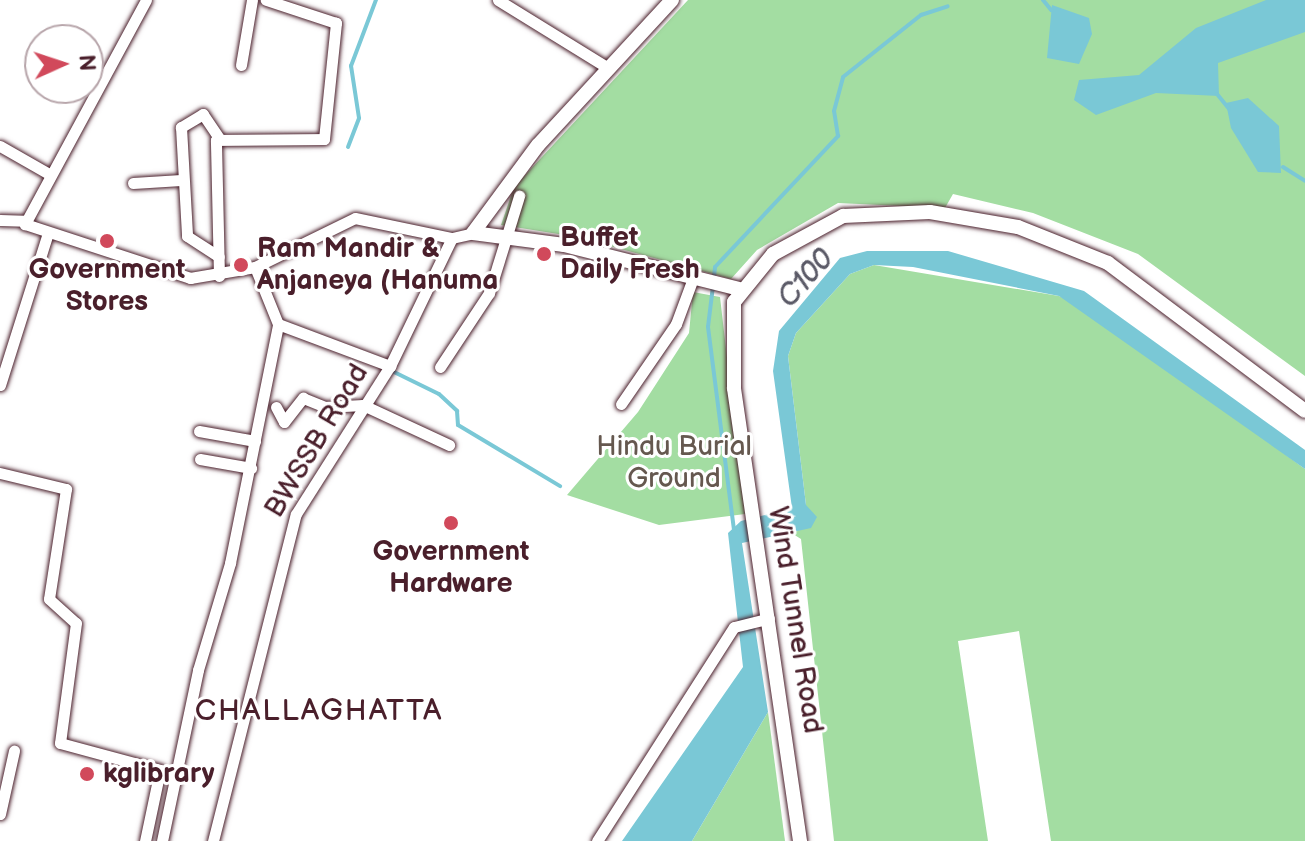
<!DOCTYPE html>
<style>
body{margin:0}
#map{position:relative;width:1305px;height:841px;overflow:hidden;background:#fff;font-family:"Balsamiq Sans",sans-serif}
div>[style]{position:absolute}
.green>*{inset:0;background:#a3dda2}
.water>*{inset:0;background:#7ac8d6}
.stream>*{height:4px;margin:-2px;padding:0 2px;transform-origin:2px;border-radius:2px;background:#7ac8d6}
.roads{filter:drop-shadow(0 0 2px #4a1f2b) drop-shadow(0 0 2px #4a1f2b)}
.minor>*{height:11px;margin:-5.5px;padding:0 5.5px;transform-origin:5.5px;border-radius:5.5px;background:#fff}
.tertiary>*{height:14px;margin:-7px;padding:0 7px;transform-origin:7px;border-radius:7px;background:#fff}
.dots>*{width:22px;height:22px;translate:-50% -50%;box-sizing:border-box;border:4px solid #fff;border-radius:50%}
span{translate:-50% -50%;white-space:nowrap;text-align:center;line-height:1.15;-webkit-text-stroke:6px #fff;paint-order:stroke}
.poi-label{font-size:28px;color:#4a1f2b;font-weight:700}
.left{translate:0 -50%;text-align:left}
.street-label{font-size:28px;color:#4a1f2b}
.park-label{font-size:28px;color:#65584f}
.water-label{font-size:30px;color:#5b5a67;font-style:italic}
.neighbourhood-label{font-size:30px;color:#4a1f2b;letter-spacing:2px}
.north{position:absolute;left:24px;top:24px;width:80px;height:80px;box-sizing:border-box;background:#fff;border:2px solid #b7a5aa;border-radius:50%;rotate:87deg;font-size:22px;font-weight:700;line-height:32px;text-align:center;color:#4a1f2b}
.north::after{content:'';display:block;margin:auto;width:28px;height:36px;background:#d1495b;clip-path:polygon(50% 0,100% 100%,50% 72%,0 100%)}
</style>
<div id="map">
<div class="green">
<i style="clip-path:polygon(688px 0,1305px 0,1305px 376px,1138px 254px,1033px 213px,953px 194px,945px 208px,838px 203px,757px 250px,731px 279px,577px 237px,501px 225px,514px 187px)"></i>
<i style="clip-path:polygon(874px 265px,1059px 296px,1084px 307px,1305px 469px,1305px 841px,1051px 841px,1019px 631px,958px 641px,988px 841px,834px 841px,801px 539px,785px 529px,799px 525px,806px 505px,788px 356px,796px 333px,850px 274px)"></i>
<i style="clip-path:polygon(693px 292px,720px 297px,745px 514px,659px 525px,567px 495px,638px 412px,689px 333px)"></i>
<i style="clip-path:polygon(768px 712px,785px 841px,692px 841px)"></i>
</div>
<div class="water">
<i style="clip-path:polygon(1266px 0,1305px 0,1305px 32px,1218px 63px,1219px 96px,1156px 93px,1096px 115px,1074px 100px,1079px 80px,1139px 75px,1196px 28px)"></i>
<i style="clip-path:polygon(1052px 5px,1089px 18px,1092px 34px,1079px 64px,1047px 58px)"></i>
<i style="clip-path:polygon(1248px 98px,1279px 126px,1281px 173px,1258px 172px,1231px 128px,1226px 103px)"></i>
<i style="clip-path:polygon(867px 251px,948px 251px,1084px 291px,1305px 450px,1305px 469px,1059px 296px,913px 267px,874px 265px,850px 274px,796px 333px,788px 356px,806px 505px,817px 517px,811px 528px,742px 543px,768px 712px,692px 841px,622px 841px,743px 667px,728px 533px,741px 521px,792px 508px,773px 371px,779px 331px,840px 258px)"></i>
</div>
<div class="stream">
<i style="left:1043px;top:0;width:13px;rotate:51deg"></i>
<i style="left:1217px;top:94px;width:19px;rotate:51deg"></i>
<i style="left:348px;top:147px;width:31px;rotate:-69deg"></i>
<i style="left:359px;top:118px;width:53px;rotate:-98.7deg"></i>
<i style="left:351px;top:66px;width:71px;rotate:-69.3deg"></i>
<i style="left:1283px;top:167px;width:26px;rotate:32deg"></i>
<i style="left:714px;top:277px;width:10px;rotate:-84deg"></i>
<i style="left:715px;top:267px;width:180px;rotate:-46.8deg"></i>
<i style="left:838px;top:136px;width:25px;rotate:-99deg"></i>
<i style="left:834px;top:111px;width:35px;rotate:-75deg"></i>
<i style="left:843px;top:77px;width:100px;rotate:-38.5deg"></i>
<i style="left:921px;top:15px;width:28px;rotate:-18deg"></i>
<i style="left:713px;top:286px;width:41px;rotate:97deg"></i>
<i style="left:708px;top:327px;width:206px;rotate:82.7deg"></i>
<i style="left:394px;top:372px;width:50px;rotate:26.1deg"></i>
<i style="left:439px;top:394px;width:25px;rotate:43deg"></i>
<i style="left:457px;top:411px;width:14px;rotate:86deg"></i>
<i style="left:458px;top:425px;width:119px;rotate:30.9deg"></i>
</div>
<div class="roads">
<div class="minor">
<i style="left:146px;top:0;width:255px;rotate:118.4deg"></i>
<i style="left:25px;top:224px;width:174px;rotate:18.1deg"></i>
<i style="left:190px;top:278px;width:66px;rotate:-9.6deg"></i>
<i style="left:255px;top:267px;width:111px;rotate:-26.1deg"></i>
<i style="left:355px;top:218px;width:99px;rotate:11.7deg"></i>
<i style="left:498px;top:0;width:129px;rotate:31.7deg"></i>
<i style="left:241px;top:65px;width:66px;rotate:-80.4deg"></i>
<i style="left:219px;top:138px;width:29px;rotate:-124deg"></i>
<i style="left:203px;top:114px;width:26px;rotate:149deg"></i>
<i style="left:181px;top:127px;width:109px;rotate:86.8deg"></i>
<i style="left:187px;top:236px;width:38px;rotate:33deg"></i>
<i style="left:0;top:146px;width:56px;rotate:29.7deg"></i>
<i style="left:133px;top:183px;width:48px;rotate:-3.6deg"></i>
<i style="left:0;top:220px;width:24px;rotate:2deg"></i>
<i style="left:219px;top:276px;width:136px;rotate:-91.3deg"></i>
<i style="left:216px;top:140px;width:108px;rotate:-0.5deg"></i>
<i style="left:324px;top:139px;width:117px;rotate:-84.1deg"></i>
<i style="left:336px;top:23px;width:74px;rotate:-161.8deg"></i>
<i style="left:278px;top:324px;width:120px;rotate:20.6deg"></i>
<i style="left:440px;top:367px;width:89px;rotate:-56.5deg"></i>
<i style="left:489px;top:293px;width:102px;rotate:-72.8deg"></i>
<i style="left:0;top:385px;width:159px;rotate:-72.5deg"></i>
<i style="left:621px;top:404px;width:97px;rotate:-55.5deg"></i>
<i style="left:676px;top:324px;width:49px;rotate:-69.7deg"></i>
<i style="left:276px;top:407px;width:17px;rotate:62deg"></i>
<i style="left:284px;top:422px;width:31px;rotate:-52deg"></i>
<i style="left:303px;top:398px;width:24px;rotate:22deg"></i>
<i style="left:325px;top:407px;width:38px;rotate:-3deg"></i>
<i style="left:363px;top:405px;width:95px;rotate:24.9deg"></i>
<i style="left:199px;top:431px;width:57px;rotate:10.1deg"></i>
<i style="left:200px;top:459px;width:52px;rotate:10deg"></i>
<i style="left:0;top:473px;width:68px;rotate:13.6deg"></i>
<i style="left:66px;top:489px;width:111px;rotate:98.8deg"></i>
<i style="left:49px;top:599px;width:36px;rotate:42deg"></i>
<i style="left:76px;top:623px;width:121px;rotate:97.6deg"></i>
<i style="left:60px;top:743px;width:104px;rotate:15.1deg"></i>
<i style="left:160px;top:770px;width:73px;rotate:101.9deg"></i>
<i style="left:0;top:814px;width:65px;rotate:-77.5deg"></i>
<i style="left:162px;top:841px;width:175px;rotate:-78.1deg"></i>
<i style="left:198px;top:670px;width:112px;rotate:-73.3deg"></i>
<i style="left:230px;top:563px;width:244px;rotate:-78.6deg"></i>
<i style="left:278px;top:324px;width:61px;rotate:-112deg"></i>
<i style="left:213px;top:841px;width:337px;rotate:-75.8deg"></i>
<i style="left:296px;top:514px;width:175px;rotate:-57.6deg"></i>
<i style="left:390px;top:366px;width:142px;rotate:-64.2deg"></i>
<i style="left:452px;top:238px;width:22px;rotate:-13deg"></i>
<i style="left:597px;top:841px;width:254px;rotate:-57.4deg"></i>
<i style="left:734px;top:627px;width:36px;rotate:-14deg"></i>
</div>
<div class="tertiary">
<i style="left:672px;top:0;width:197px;rotate:132.7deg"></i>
<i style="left:538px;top:145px;width:109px;rotate:126.5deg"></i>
<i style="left:473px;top:233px;width:92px;rotate:7.5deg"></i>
<i style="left:564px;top:245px;width:180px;rotate:14.1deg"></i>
<i style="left:800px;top:841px;width:458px;rotate:-98.3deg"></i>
<i style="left:734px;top:388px;width:86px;rotate:-90deg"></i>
<i style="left:734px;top:302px;width:62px;rotate:-50.9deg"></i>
<i style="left:773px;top:254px;width:80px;rotate:-28.5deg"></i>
<i style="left:843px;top:216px;width:87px;rotate:-2.6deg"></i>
<i style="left:930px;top:212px;width:89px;rotate:9.7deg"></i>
<i style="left:1018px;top:227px;width:97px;rotate:21.8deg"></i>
<i style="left:1108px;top:263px;width:246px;rotate:36.9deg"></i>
</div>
</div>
<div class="dots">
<i style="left:107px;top:241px;background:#d1495b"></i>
<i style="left:544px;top:254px;background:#d1495b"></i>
<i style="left:241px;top:265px;background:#d1495b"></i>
<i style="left:451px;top:523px;background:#d1495b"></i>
<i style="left:87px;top:774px;background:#d1495b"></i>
</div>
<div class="poi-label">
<span class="left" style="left:560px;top:254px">Buffet<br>Daily Fresh</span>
<span class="left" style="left:257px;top:265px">Ram Mandir &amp;<br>Anjaneya (Hanuma</span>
<span style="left:107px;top:286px">Government<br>Stores</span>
<span style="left:451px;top:568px">Government<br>Hardware</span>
<span class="left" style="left:103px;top:774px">kglibrary</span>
</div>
<div class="street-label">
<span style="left:317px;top:441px;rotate:-59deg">BWSSB Road</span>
<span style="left:795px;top:620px;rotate:81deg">Wind Tunnel Road</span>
</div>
<div class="park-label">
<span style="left:674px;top:463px">Hindu Burial<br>Ground</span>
</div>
<div class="water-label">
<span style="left:806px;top:279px;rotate:-47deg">C100</span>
</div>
<div class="neighbourhood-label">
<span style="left:319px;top:711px">CHALLAGHATTA</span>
</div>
<div class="north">N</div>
</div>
